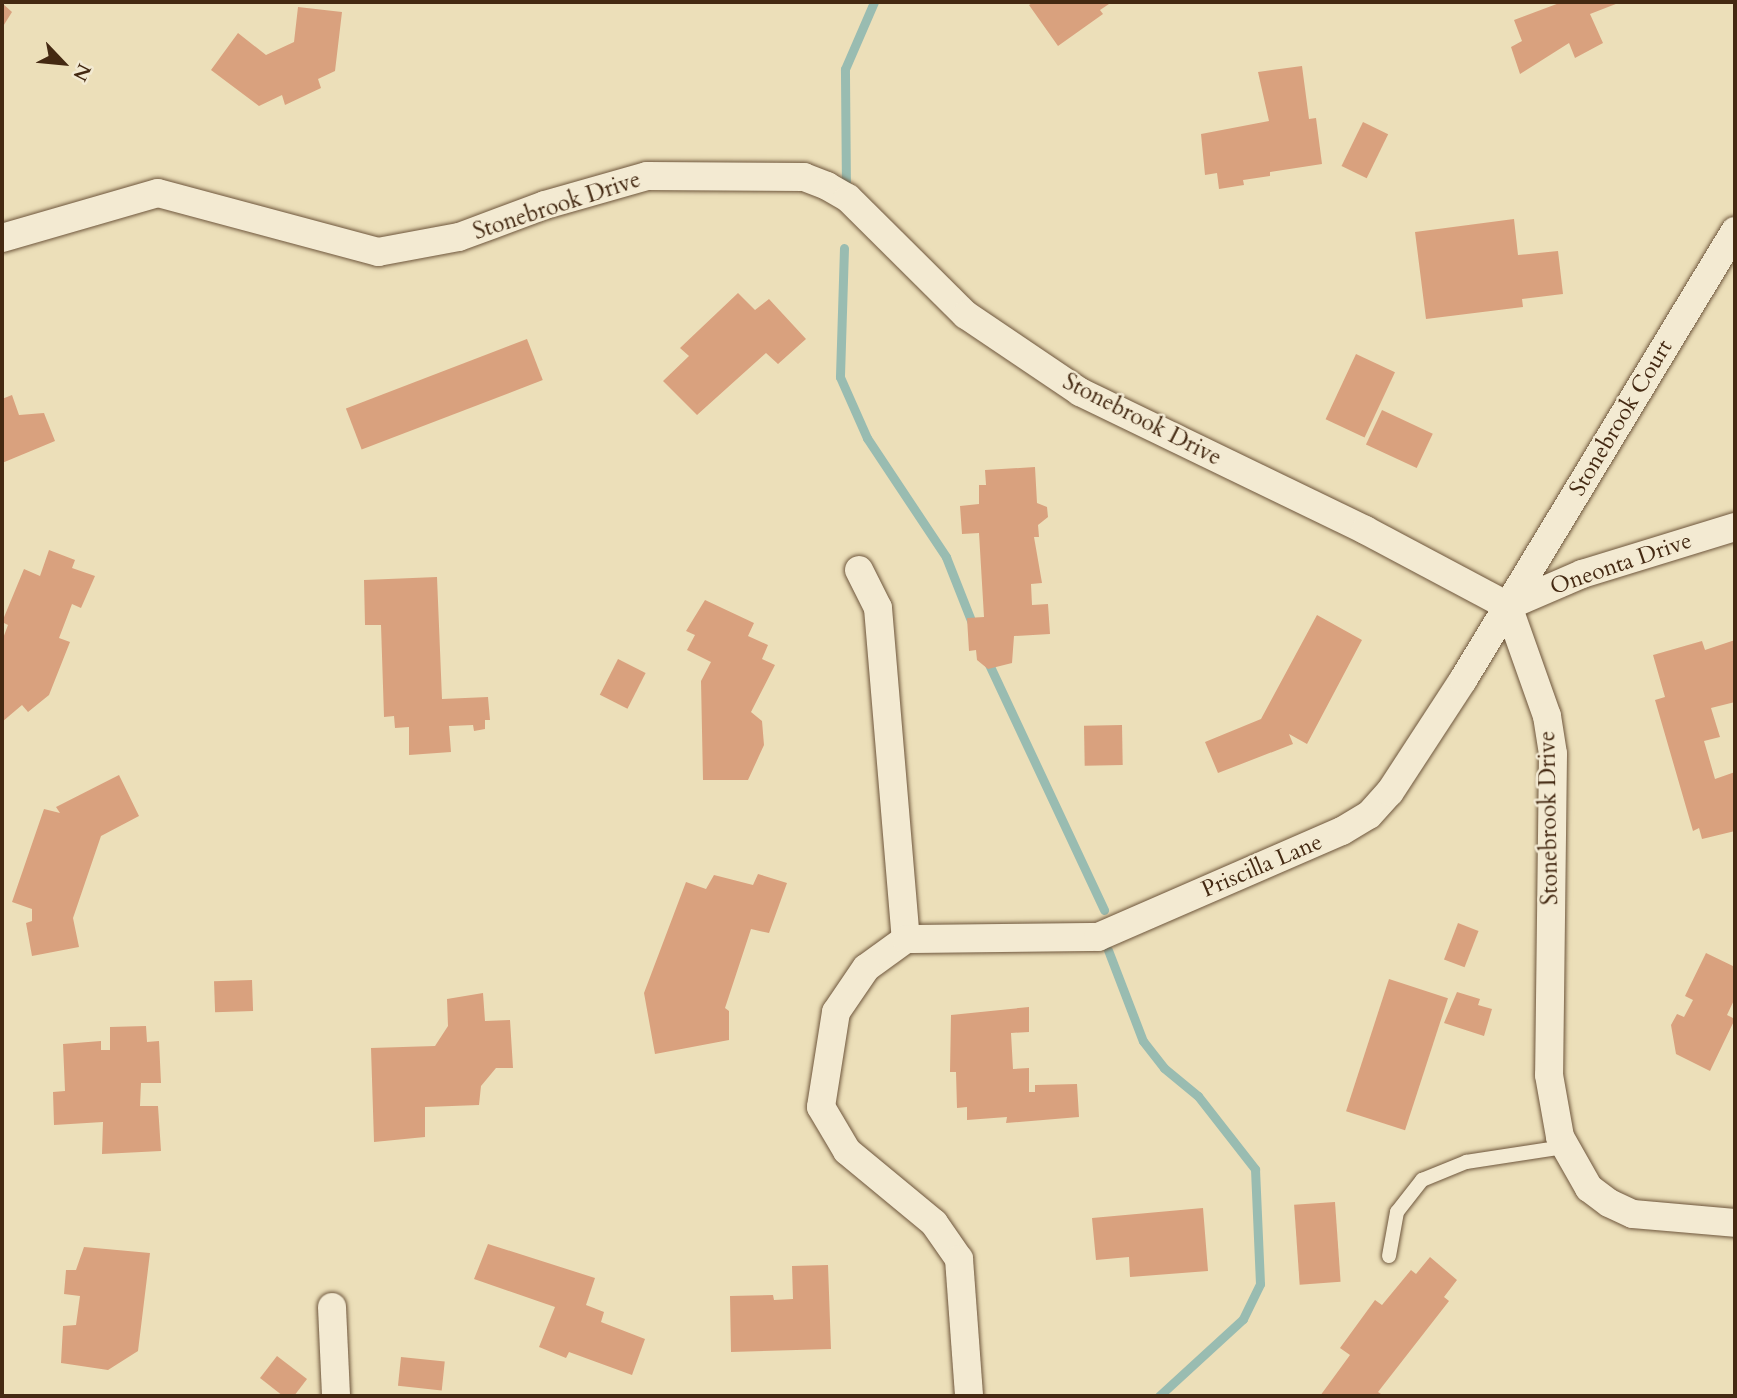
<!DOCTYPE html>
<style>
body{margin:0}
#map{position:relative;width:1737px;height:1398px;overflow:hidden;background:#ecdfb9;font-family:Cardo,serif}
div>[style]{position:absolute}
.stream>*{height:9px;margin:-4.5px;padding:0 4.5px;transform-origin:4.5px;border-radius:4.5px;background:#99bcb1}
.building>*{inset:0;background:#d9a17e;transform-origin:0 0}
.roads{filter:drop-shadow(0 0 2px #6e563c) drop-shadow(0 0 2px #6e563c)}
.service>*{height:14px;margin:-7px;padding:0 7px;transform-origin:7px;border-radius:7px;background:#f3ead2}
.minor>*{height:28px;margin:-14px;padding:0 14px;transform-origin:14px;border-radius:14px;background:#f3ead2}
span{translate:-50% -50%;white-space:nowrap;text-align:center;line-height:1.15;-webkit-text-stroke:5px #f3ead2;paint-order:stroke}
.street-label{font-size:23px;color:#442912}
.frame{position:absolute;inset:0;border:4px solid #442912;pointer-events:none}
.north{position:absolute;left:28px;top:28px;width:70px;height:70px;-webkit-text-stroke:5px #f3ead2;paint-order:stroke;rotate:116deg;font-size:19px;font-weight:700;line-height:28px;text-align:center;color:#442912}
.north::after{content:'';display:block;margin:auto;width:24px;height:32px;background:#442912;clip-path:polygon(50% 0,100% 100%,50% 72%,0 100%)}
</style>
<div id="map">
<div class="stream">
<i style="left:846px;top:190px;width:121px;rotate:-90.5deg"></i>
<i style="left:845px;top:69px;width:73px;rotate:-66.6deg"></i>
<i style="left:844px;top:248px;width:129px;rotate:91.8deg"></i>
<i style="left:840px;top:377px;width:67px;rotate:66.1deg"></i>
<i style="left:867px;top:438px;width:143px;rotate:56.4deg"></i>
<i style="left:946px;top:557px;width:76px;rotate:68.5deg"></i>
<i style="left:987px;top:660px;width:276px;rotate:64.9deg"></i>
<i style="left:1108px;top:950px;width:97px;rotate:69deg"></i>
<i style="left:1143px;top:1041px;width:34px;rotate:52deg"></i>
<i style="left:1164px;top:1068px;width:44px;rotate:39.5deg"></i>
<i style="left:1198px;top:1096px;width:93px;rotate:52deg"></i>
<i style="left:1255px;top:1169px;width:115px;rotate:87.5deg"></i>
<i style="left:1260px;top:1284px;width:39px;rotate:116deg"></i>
<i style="left:1243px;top:1319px;width:114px;rotate:137.5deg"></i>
</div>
<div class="building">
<i style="clip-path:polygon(1034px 2px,1112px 2px,1100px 10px,1103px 14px,1058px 46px,1029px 5px)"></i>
<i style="clip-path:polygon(1562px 2px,1621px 2px,1590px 14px,1603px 43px,1575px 58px,1569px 43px,1520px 74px,1511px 47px,1522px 41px,1514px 20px)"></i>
<i style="clip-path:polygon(2px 3px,12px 12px,2px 28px)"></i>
<i style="clip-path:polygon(298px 7px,342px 12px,335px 71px,318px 79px,321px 88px,285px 105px,282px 95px,259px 106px,211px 70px,238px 33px,266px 55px,294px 42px)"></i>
<i style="clip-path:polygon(1302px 66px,1309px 119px,1316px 118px,1322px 164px,1270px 172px,1270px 176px,1243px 180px,1244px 185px,1219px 189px,1217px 173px,1205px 175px,1201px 134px,1269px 121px,1258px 72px)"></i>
<i style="left:1363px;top:122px;width:28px;height:49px;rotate:26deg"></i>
<i style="clip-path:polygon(1514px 219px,1518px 255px,1558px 251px,1563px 294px,1522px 299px,1523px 307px,1426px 319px,1415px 232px)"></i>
<i style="clip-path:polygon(738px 293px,755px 310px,769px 299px,806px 339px,778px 364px,766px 353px,697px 415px,663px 381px,689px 356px,680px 348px)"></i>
<i style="left:527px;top:339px;width:44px;height:194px;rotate:69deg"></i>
<i style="left:1356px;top:354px;width:43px;height:72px;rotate:25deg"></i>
<i style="clip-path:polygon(12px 395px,19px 415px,44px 413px,55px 441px,2px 463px,2px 399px)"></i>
<i style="left:1382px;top:410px;width:56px;height:38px;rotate:25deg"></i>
<i style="clip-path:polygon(1035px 467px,1037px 503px,1047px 507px,1048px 517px,1038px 525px,1039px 537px,1034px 537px,1042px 583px,1031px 584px,1032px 605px,1048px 604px,1050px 634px,1014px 636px,1012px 663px,988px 669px,977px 660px,976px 650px,969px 651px,967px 618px,984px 617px,979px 533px,962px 534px,960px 506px,979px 504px,979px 485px,986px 485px,985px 470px)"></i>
<i style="clip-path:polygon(49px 550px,75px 560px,72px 568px,95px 576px,81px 608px,72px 604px,59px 638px,70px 642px,49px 695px,28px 712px,22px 705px,2px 722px,2px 641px,8px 625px,2px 622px,24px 569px,40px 576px)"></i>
<i style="clip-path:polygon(437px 577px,442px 699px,488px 697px,490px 720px,485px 720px,485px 729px,474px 731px,473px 725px,449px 726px,451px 752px,409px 755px,409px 727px,395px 728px,394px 716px,384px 717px,381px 625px,365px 625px,364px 580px)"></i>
<i style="clip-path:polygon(705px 600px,754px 623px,748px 636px,768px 645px,762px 659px,775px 665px,751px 712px,762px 721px,764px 745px,748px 780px,703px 780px,701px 681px,711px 662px,687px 650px,695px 635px,686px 631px)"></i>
<i style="clip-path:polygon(1317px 615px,1362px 640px,1307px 744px,1289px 734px,1293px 744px,1218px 773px,1205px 742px,1261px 719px)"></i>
<i style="clip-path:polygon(1735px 640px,1735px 702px,1711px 708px,1720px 737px,1704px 741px,1715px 779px,1735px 772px,1735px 831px,1702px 839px,1699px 828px,1693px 831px,1655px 700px,1665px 697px,1653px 655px,1702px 641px,1705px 650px)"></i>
<i style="left:618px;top:659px;width:31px;height:40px;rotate:27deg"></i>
<i style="left:1122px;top:725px;width:40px;height:38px;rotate:89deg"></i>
<i style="clip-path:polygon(119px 775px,139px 816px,101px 836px,73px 918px,79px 947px,32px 956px,26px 923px,32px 921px,32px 909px,12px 902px,44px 809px,60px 813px,56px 807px)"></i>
<i style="clip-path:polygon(758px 874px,787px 883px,769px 933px,751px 929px,725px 1008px,729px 1011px,729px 1040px,655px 1054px,644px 993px,686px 882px,706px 889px,714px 875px,753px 885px)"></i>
<i style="left:1458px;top:923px;width:22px;height:39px;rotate:21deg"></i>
<i style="clip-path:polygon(1706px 953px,1735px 967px,1735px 998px,1727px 1015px,1735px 1019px,1710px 1071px,1676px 1054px,1671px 1025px,1677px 1014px,1684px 1017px,1693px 1000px,1685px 996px)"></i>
<i style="left:1389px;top:979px;width:62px;height:139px;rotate:18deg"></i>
<i style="left:252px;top:980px;width:31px;height:38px;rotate:88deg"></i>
<i style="clip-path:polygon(1457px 992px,1480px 999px,1478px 1005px,1492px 1009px,1484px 1036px,1444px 1023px)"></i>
<i style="clip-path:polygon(483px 993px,485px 1021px,510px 1020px,513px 1068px,496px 1068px,481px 1086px,479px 1105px,425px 1107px,425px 1137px,374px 1142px,371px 1048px,435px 1046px,448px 1026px,447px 999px)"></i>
<i style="clip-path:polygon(1029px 1007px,1029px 1032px,1011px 1033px,1013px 1069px,1029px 1068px,1029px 1092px,1035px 1092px,1035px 1085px,1077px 1084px,1079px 1117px,1006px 1123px,1007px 1117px,967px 1120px,967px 1107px,957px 1108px,956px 1072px,950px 1072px,951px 1015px)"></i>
<i style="clip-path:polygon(146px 1026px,147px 1042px,159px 1041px,161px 1083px,141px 1083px,140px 1106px,158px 1106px,161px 1151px,102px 1154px,103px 1122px,54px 1125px,53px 1092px,65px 1091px,63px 1044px,101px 1041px,101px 1050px,110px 1050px,110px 1027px)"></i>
<i style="left:1335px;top:1202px;width:80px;height:41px;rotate:86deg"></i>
<i style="clip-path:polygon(1203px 1208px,1208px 1271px,1130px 1277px,1129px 1257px,1096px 1260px,1092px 1218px)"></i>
<i style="clip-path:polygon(488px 1244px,595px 1278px,586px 1305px,604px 1312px,601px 1322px,645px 1339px,632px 1375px,569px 1352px,566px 1358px,539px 1347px,555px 1307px,474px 1279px)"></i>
<i style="clip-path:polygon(84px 1247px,150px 1253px,138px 1351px,108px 1370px,61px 1363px,63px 1326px,76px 1325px,80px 1296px,64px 1294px,66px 1270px,76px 1270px)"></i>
<i style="clip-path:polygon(1430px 1257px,1457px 1280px,1444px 1297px,1449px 1301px,1378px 1392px,1384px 1396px,1320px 1396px,1350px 1355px,1340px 1348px,1375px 1300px,1382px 1305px,1411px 1270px,1416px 1274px)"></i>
<i style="clip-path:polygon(828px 1265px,831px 1349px,731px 1352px,730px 1296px,773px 1295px,774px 1300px,793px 1299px,792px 1266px)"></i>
<i style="clip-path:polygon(277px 1356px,307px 1379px,294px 1396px,283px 1396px,260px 1378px)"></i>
<i style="left:401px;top:1357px;width:44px;height:29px;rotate:6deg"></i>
</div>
<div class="roads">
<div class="service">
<i style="left:1389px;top:1256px;width:45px;rotate:-79.7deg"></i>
<i style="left:1397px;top:1212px;width:41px;rotate:-52deg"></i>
<i style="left:1422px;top:1180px;width:48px;rotate:-22.2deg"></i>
<i style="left:1466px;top:1162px;width:99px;rotate:-8.7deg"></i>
</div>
<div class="minor">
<i style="left:2px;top:238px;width:162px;rotate:-16.1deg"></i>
<i style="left:158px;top:193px;width:228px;rotate:15deg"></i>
<i style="left:378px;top:252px;width:82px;rotate:-10.5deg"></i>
<i style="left:459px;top:237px;width:92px;rotate:-20.4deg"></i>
<i style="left:545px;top:205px;width:106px;rotate:-15.9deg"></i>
<i style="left:647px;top:176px;width:157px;rotate:0.4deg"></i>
<i style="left:804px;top:177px;width:25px;rotate:21deg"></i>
<i style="left:827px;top:186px;width:24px;rotate:30deg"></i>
<i style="left:848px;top:198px;width:166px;rotate:44.8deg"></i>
<i style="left:966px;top:315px;width:138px;rotate:34deg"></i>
<i style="left:1080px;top:392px;width:317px;rotate:25.8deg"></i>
<i style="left:1365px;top:530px;width:162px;rotate:28deg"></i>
<i style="left:1508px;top:606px;width:117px;rotate:70.5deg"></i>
<i style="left:1547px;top:716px;width:38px;rotate:81deg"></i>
<i style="left:1553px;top:754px;width:321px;rotate:90.7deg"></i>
<i style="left:1549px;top:1075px;width:63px;rotate:79.9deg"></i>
<i style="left:1560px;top:1137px;width:59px;rotate:60.4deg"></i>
<i style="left:1589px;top:1188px;width:25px;rotate:37deg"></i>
<i style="left:1609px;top:1203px;width:26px;rotate:25deg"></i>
<i style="left:1633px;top:1214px;width:102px;rotate:5deg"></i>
<i style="left:859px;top:570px;width:42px;rotate:63.4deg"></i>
<i style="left:878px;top:608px;width:332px;rotate:85.2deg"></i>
<i style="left:906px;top:939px;width:49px;rotate:144.1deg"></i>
<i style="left:866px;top:968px;width:53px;rotate:124.3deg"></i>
<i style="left:836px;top:1012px;width:96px;rotate:99deg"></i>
<i style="left:821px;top:1107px;width:51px;rotate:59.4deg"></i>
<i style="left:847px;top:1151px;width:113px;rotate:39.6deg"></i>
<i style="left:934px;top:1223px;width:44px;rotate:55.2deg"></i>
<i style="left:959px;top:1259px;width:137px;rotate:85.8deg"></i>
<i style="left:1508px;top:606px;width:81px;rotate:-23.4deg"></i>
<i style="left:1582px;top:574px;width:160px;rotate:-17.1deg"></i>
<i style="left:906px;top:939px;width:192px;rotate:-0.6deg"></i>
<i style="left:1098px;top:937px;width:266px;rotate:-23.5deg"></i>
<i style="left:1342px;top:831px;width:31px;rotate:-31deg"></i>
<i style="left:1369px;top:815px;width:31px;rotate:-48deg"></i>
<i style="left:1390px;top:792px;width:134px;rotate:-56.9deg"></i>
<i style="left:1463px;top:680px;width:525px;rotate:-58.79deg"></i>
<i style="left:332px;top:1307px;width:89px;rotate:87.4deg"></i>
</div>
</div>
<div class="street-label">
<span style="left:557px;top:206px;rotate:-18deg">Stonebrook Drive</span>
<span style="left:1621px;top:418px;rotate:-59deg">Stonebrook Court</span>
<span style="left:1142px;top:420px;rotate:27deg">Stonebrook Drive</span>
<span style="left:1621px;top:564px;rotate:-19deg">Oneonta Drive</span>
<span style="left:1549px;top:818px;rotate:-91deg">Stonebrook Drive</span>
<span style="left:1262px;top:866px;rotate:-23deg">Priscilla Lane</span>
</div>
<div class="frame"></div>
<div class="north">N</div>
</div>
